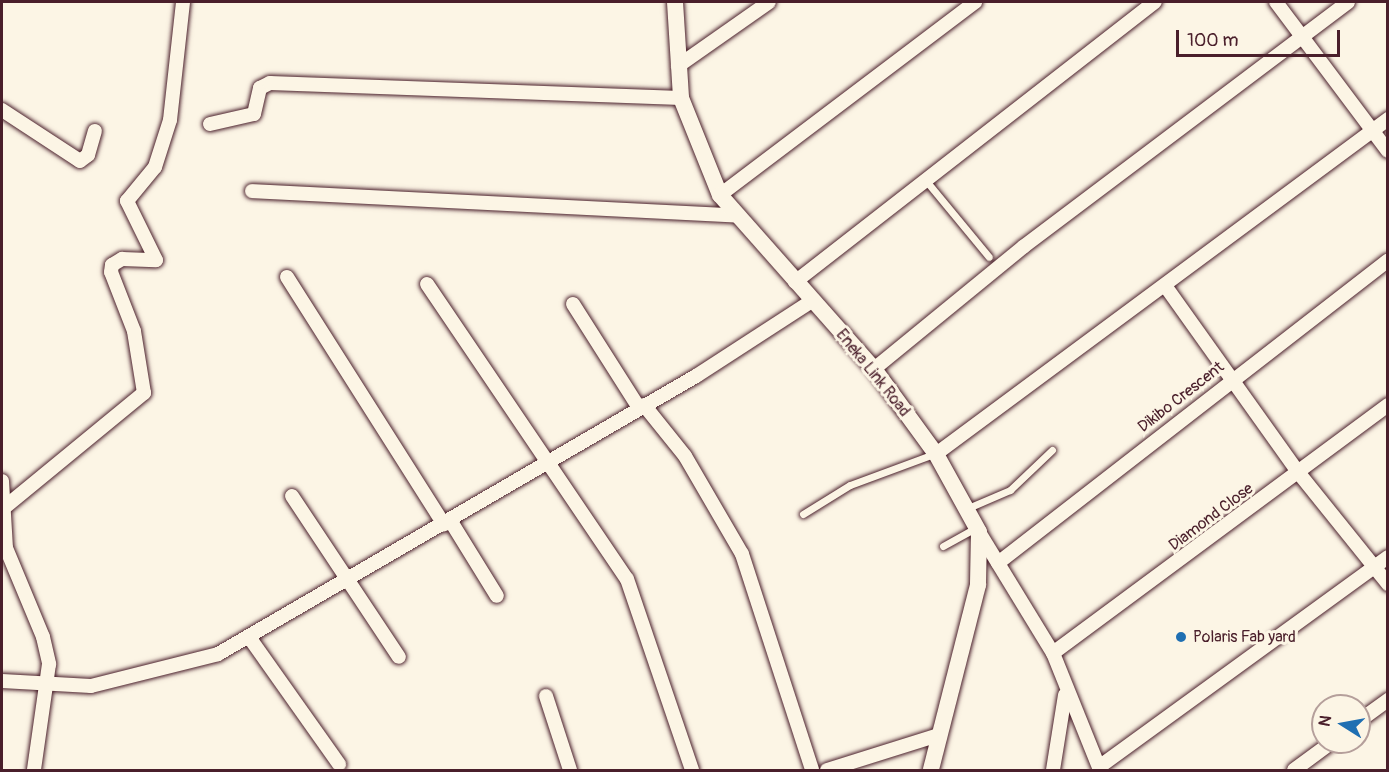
<!DOCTYPE html>
<style>
body{margin:0}
#map{position:relative;width:1389px;height:772px;overflow:hidden;background:#fcf5e5;font-family:Pangolin,sans-serif}
div>[style]{position:absolute}
.roads{filter:drop-shadow(0 0 2px #4a1f2b) drop-shadow(0 0 2px #4a1f2b)}
.service>*{height:7px;margin:-3.5px;padding:0 3.5px;transform-origin:3.5px;border-radius:3.5px;background:#fcf5e5}
.minor>*{height:14px;margin:-7px;padding:0 7px;transform-origin:7px;border-radius:7px;background:#fcf5e5}
.tertiary>*{height:16px;margin:-8px;padding:0 8px;transform-origin:8px;border-radius:8px;background:#fcf5e5}
.dots>*{width:16px;height:16px;translate:-50% -50%;box-sizing:border-box;border:3px solid #fcf5e5;border-radius:50%}
span{translate:-50% -50%;white-space:nowrap;text-align:center;line-height:1.15;-webkit-text-stroke:6px #fcf5e5;paint-order:stroke}
.street-label{font-size:16px;color:#4a1f2b}
.poi-label{font-size:16px;color:#4a1f2b}
.left{translate:0 -50%;text-align:left}
.frame{position:absolute;inset:0;border:3px solid #4a1f2b;pointer-events:none}
.north{position:absolute;left:1311px;top:694px;width:60px;height:60px;box-sizing:border-box;background:#fcf5e5;border:2px solid #b59f9b;border-radius:50%;rotate:281deg;font-size:16px;font-weight:700;line-height:24px;text-align:center;color:#4a1f2b}
.north::after{content:'';display:block;margin:auto;width:21px;height:27px;background:#1f6fb2;clip-path:polygon(50% 0,100% 100%,50% 72%,0 100%)}
.scale{position:absolute;left:1176px;top:30px;width:164px;height:27px;box-sizing:border-box;border:3px solid #4a1f2b;border-top:0;padding-left:8px;font-size:18px;line-height:21px;white-space:nowrap;color:#4a1f2b;-webkit-text-stroke:4px #fcf5e5;paint-order:stroke}
</style>
<div id="map">
<div class="roads">
<div class="service">
<i style="left:927px;top:182px;width:97px;rotate:50.4deg"></i>
<i style="left:968px;top:508px;width:46px;rotate:-23.2deg"></i>
<i style="left:1010px;top:490px;width:58px;rotate:-43.6deg"></i>
<i style="left:803px;top:514px;width:55px;rotate:-31.7deg"></i>
<i style="left:850px;top:485px;width:90px;rotate:-20.3deg"></i>
<i style="left:943px;top:546px;width:39px;rotate:-29deg"></i>
</div>
<div class="minor">
<i style="left:1276px;top:2px;width:186px;rotate:53.1deg"></i>
<i style="left:678px;top:66px;width:111px;rotate:-35.1deg"></i>
<i style="left:2px;top:110px;width:93px;rotate:33.2deg"></i>
<i style="left:80px;top:161px;width:10px;rotate:-37deg"></i>
<i style="left:88px;top:155px;width:25px;rotate:-74deg"></i>
<i style="left:210px;top:124px;width:45px;rotate:-12.8deg"></i>
<i style="left:254px;top:114px;width:27px;rotate:-77deg"></i>
<i style="left:260px;top:88px;width:11px;rotate:-27deg"></i>
<i style="left:270px;top:83px;width:411px;rotate:2.1deg"></i>
<i style="left:252px;top:191px;width:482px;rotate:2.9deg"></i>
<i style="left:720px;top:195px;width:320px;rotate:-37.1deg"></i>
<i style="left:287px;top:277px;width:293px;rotate:57.6deg"></i>
<i style="left:795px;top:282px;width:456px;rotate:-37.9deg"></i>
<i style="left:427px;top:284px;width:356px;rotate:55.9deg"></i>
<i style="left:627px;top:579px;width:202px;rotate:71.2deg"></i>
<i style="left:1166px;top:287px;width:227px;rotate:54.5deg"></i>
<i style="left:1298px;top:472px;width:144px;rotate:51.2deg"></i>
<i style="left:573px;top:304px;width:123px;rotate:57.6deg"></i>
<i style="left:874px;top:369px;width:193px;rotate:-39.3deg"></i>
<i style="left:1023px;top:247px;width:407px;rotate:-37deg"></i>
<i style="left:644px;top:405px;width:65px;rotate:51.2deg"></i>
<i style="left:685px;top:456px;width:113px;rotate:59.8deg"></i>
<i style="left:742px;top:554px;width:227px;rotate:72deg"></i>
<i style="left:936px;top:454px;width:563px;rotate:-36.54deg"></i>
<i style="left:2px;top:481px;width:67px;rotate:86.6deg"></i>
<i style="left:6px;top:548px;width:96px;rotate:67.4deg"></i>
<i style="left:43px;top:637px;width:28px;rotate:77deg"></i>
<i style="left:49px;top:664px;width:107px;rotate:98.1deg"></i>
<i style="left:292px;top:496px;width:193px;rotate:56.4deg"></i>
<i style="left:5px;top:507px;width:180px;rotate:-39.4deg"></i>
<i style="left:144px;top:393px;width:63px;rotate:-99.2deg"></i>
<i style="left:134px;top:331px;width:63px;rotate:-111.3deg"></i>
<i style="left:111px;top:272px;width:7px;rotate:-82deg"></i>
<i style="left:112px;top:265px;width:12px;rotate:-31deg"></i>
<i style="left:122px;top:259px;width:34px;rotate:2deg"></i>
<i style="left:156px;top:260px;width:66px;rotate:-116.2deg"></i>
<i style="left:127px;top:201px;width:44px;rotate:-50.5deg"></i>
<i style="left:155px;top:167px;width:49px;rotate:-72.3deg"></i>
<i style="left:170px;top:120px;width:119px;rotate:-83.7deg"></i>
<i style="left:450px;top:520px;width:89px;rotate:58.3deg"></i>
<i style="left:979px;top:532px;width:142px;rotate:58.6deg"></i>
<i style="left:1053px;top:653px;width:126px;rotate:68.1deg"></i>
<i style="left:998px;top:563px;width:493px;rotate:-37.8deg"></i>
<i style="left:249px;top:637px;width:156px;rotate:54.7deg"></i>
<i style="left:1053px;top:653px;width:417px;rotate:-36.5deg"></i>
<i style="left:2px;top:681px;width:89px;rotate:3.2deg"></i>
<i style="left:91px;top:686px;width:131px;rotate:-14.1deg"></i>
<i style="left:218px;top:654px;width:553px;rotate:-30.18deg"></i>
<i style="left:696px;top:376px;width:138px;rotate:-32.9deg"></i>
<i style="left:546px;top:696px;width:78px;rotate:72deg"></i>
<i style="left:1359px;top:721px;width:36px;rotate:-36deg"></i>
<i style="left:1099px;top:767px;width:357px;rotate:-36deg"></i>
<i style="left:827px;top:770px;width:117px;rotate:-17.4deg"></i>
<i style="left:1053px;top:770px;width:76px;rotate:-80.9deg"></i>
<i style="left:1294px;top:770px;width:47px;rotate:-36.4deg"></i>
</div>
<div class="tertiary">
<i style="left:675px;top:2px;width:96px;rotate:86.4deg"></i>
<i style="left:681px;top:98px;width:105px;rotate:68.1deg"></i>
<i style="left:720px;top:195px;width:232px;rotate:48.5deg"></i>
<i style="left:874px;top:369px;width:105px;rotate:53.9deg"></i>
<i style="left:936px;top:454px;width:89px;rotate:61.1deg"></i>
<i style="left:979px;top:532px;width:53px;rotate:91.1deg"></i>
<i style="left:978px;top:585px;width:191px;rotate:104.3deg"></i>
</div>
</div>
<div class="dots">
<i style="left:1181px;top:637px;background:#1f6fb2"></i>
</div>
<div class="street-label">
<span style="left:873px;top:373px;rotate:51deg">Eneka Link Road</span>
<span style="left:1181px;top:397px;rotate:-38deg">Dikibo Crescent</span>
<span style="left:1211px;top:517px;rotate:-37deg">Diamond Close</span>
</div>
<div class="poi-label">
<span class="left" style="left:1193px;top:637px">Polaris Fab yard</span>
</div>
<div class="frame"></div>
<div class="north">N</div>
<div class="scale">100 m</div>
</div>
